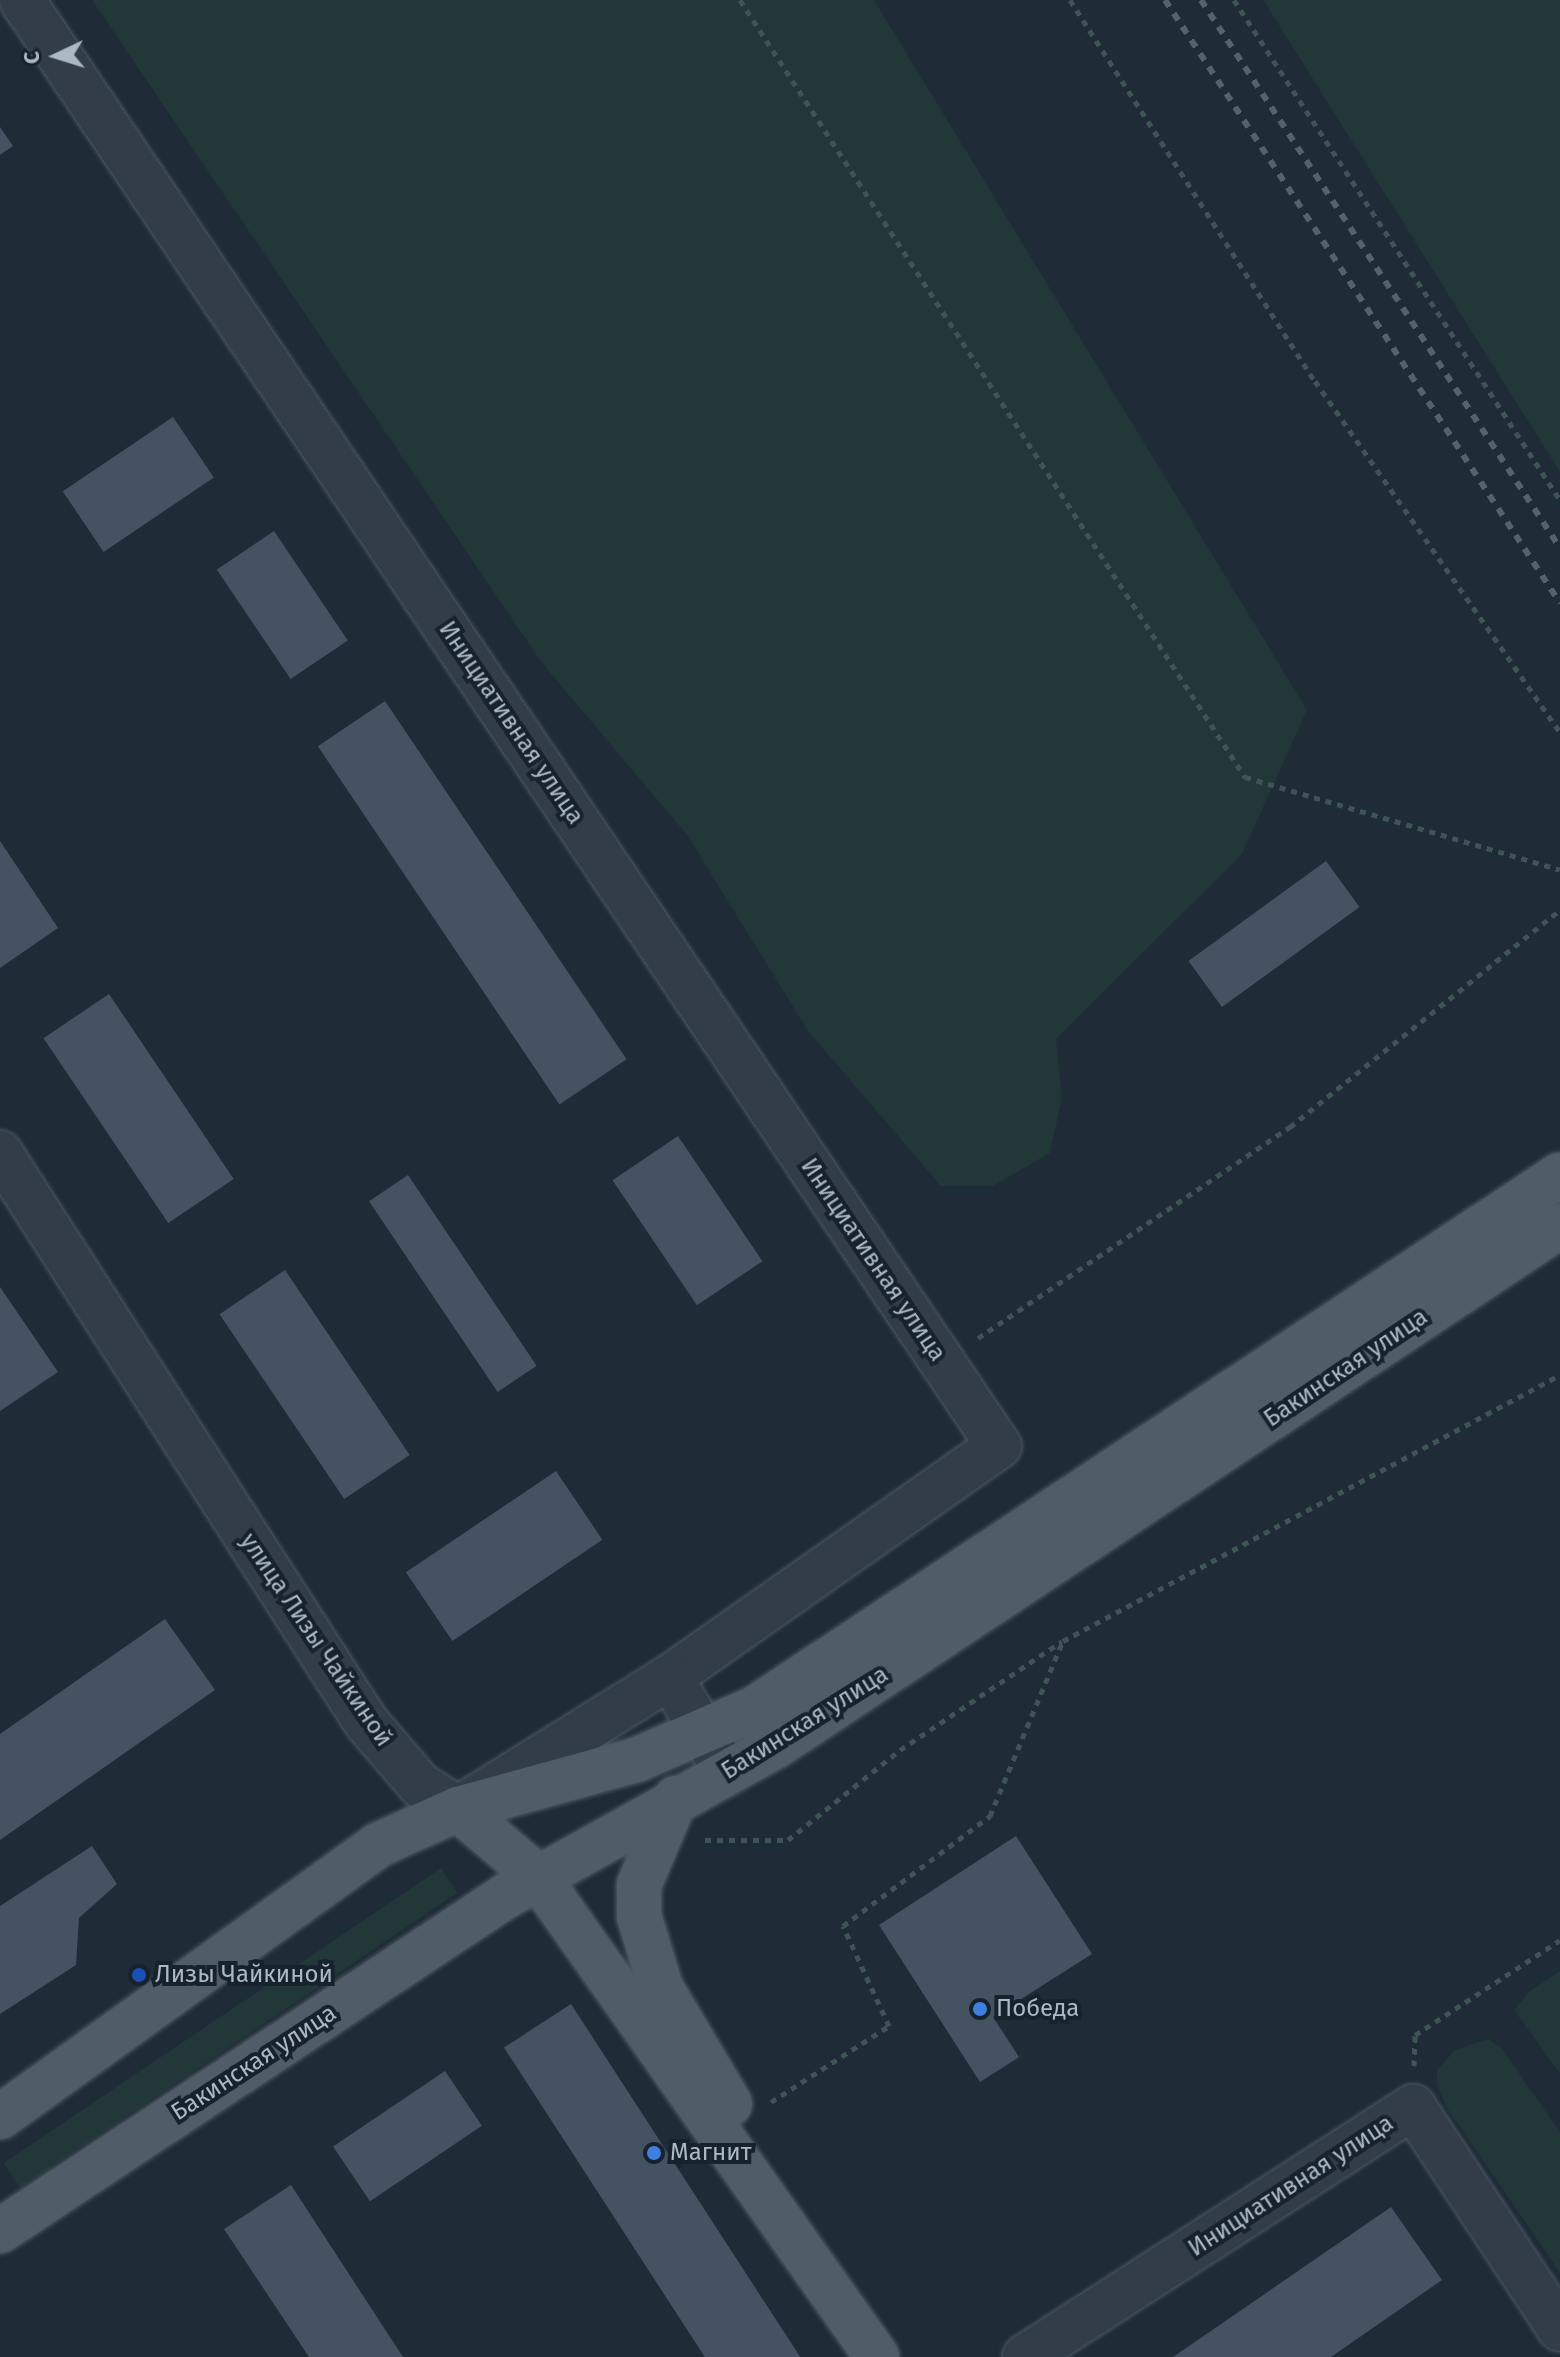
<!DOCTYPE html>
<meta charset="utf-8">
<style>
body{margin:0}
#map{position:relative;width:1560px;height:2357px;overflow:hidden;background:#1f2b37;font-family:"Fira Sans",sans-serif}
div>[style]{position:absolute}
.green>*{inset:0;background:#213738;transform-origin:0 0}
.building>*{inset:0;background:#455261;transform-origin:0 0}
.path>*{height:5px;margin-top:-2.5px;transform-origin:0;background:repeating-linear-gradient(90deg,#3e5455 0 6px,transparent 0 12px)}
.roads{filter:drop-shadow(0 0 2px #4d5862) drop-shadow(0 0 2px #4d5862)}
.minor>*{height:44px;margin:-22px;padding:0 22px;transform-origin:22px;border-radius:22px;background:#323d47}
.major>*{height:44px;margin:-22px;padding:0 22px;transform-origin:22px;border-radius:22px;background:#505c68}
.rail>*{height:6px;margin-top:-3px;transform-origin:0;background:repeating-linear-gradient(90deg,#54616f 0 8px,transparent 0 16px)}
.dots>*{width:22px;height:22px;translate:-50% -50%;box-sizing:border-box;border:4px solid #18222c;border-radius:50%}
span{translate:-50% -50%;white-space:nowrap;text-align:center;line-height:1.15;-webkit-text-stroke:8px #18222c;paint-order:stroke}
.street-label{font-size:24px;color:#acb8c4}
.poi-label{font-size:24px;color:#acb8c4}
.left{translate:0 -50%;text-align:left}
.north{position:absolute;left:16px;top:16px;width:80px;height:80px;-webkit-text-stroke:6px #18222c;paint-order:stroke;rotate:266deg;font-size:22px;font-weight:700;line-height:32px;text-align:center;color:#acb8c4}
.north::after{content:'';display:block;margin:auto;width:28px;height:36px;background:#acb8c4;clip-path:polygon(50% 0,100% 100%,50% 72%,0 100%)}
</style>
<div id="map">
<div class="green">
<i style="clip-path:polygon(92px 0,874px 0,1307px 710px,1242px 854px,1056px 1039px,1062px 1098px,1050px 1153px,993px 1186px,941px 1186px,808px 1031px,687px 835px,542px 663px)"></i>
<i style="clip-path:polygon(1263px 0,1560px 0,1560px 472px)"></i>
<i style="left:441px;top:1868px;width:30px;height:528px;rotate:56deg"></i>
<i style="clip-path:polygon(1560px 1971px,1560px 2074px,1514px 2010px,1530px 1991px)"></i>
<i style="clip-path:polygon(1488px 2039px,1501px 2047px,1560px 2132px,1560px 2273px,1446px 2107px,1437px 2085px,1437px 2070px,1455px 2050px)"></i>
</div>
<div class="building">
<i style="clip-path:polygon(0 127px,13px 146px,0 155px)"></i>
<i style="left:173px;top:417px;width:73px;height:133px;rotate:56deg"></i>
<i style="left:274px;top:531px;width:132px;height:69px;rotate:56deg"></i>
<i style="left:385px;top:701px;width:432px;height:81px;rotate:56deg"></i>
<i style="clip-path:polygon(0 841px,58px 928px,0 968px)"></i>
<i style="left:1326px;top:861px;width:57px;height:170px;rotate:54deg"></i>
<i style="left:109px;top:994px;width:223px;height:79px;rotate:56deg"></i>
<i style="left:678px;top:1136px;width:151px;height:79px;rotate:56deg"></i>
<i style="left:408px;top:1175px;width:230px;height:47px;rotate:56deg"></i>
<i style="left:285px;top:1270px;width:223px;height:79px;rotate:56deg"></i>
<i style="clip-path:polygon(0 1287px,58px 1372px,0 1411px)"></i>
<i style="left:556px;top:1471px;width:83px;height:181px;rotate:56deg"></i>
<i style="clip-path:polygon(165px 1619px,215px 1690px,0 1840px,0 1734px)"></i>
<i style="clip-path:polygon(1016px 1836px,1092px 1954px,993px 2017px,1019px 2057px,980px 2082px,879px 1925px)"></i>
<i style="clip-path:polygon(92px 1846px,117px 1884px,79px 1918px,76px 1965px,0 2014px,0 1906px)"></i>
<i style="left:571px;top:2004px;width:421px;height:80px;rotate:57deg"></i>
<i style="left:445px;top:2071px;width:66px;height:135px;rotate:56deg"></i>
<i style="clip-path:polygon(291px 2185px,403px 2357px,309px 2357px,224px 2229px)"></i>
<i style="clip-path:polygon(1391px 2207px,1442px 2280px,1331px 2357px,1173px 2357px)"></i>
</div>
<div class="path">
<i style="left:740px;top:0;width:927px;rotate:56.98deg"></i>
<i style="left:1245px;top:777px;width:328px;rotate:16.4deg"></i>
<i style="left:1070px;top:0;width:453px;rotate:57.3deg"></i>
<i style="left:1315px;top:381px;width:428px;rotate:55.1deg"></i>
<i style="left:1234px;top:0;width:597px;rotate:56.9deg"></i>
<i style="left:978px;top:1338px;width:377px;rotate:-34.1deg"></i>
<i style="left:1290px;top:1127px;width:346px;rotate:-38.8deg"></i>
<i style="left:705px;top:1840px;width:83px"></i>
<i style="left:788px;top:1840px;width:144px;rotate:-38.8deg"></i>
<i style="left:900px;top:1750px;width:195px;rotate:-33.9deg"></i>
<i style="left:1414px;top:2066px;width:31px;rotate:-88deg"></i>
<i style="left:1415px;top:2035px;width:173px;rotate:-33.2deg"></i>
<i style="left:771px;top:2102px;width:140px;rotate:-32.8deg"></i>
<i style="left:889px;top:2026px;width:110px;rotate:-114.7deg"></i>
<i style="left:843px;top:1926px;width:184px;rotate:-36.8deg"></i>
<i style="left:990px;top:1816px;width:190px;rotate:-67.4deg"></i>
<i style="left:1063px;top:1641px;width:564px;rotate:-28.16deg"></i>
</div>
<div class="roads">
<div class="minor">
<i style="left:0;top:1153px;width:677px;rotate:57.25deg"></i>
<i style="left:366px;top:1722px;width:83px;rotate:49.4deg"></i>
<i style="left:420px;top:1785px;width:45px;rotate:32.3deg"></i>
<i style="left:458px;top:1809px;width:250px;rotate:-31.9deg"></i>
<i style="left:670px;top:1677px;width:402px;rotate:-35.1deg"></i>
<i style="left:999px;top:1446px;width:1745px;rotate:-124.05deg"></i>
<i style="left:670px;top:1677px;width:112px;rotate:59.3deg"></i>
<i style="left:1025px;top:2357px;width:462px;rotate:-32.8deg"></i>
<i style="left:1413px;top:2107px;width:266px;rotate:56.5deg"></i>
</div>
<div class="major">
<i style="left:676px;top:1798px;width:95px;rotate:113deg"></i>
<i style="left:639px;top:1885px;width:31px;rotate:90deg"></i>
<i style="left:639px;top:1916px;width:75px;rotate:73deg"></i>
<i style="left:661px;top:1988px;width:135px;rotate:59.3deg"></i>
<i style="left:458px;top:1809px;width:105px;rotate:40.4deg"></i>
<i style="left:538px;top:1877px;width:588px;rotate:54.77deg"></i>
<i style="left:0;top:2117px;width:466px;rotate:-35.7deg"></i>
<i style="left:378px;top:1845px;width:88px;rotate:-24.2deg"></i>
<i style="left:458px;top:1809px;width:185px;rotate:-15.4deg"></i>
<i style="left:636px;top:1760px;width:129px;rotate:-23.4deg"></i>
<i style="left:754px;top:1709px;width:967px;rotate:-33.53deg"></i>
<i style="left:0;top:2231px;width:607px;rotate:-33.51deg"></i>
<i style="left:506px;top:1896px;width:309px;rotate:-29.1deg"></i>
<i style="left:776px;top:1746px;width:941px;rotate:-33.55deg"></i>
</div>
</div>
<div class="rail">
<i style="left:1165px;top:0;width:721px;rotate:56.77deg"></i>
<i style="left:1201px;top:0;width:655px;rotate:56.77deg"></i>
</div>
<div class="dots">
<i style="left:139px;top:1975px;background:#1a4fb4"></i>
<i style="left:980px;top:2009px;background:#3f7fe0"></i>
<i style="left:654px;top:2153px;background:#3f7fe0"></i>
</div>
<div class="street-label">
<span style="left:511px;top:723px;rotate:56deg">Инициативная улица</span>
<span style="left:873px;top:1260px;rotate:56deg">Инициативная улица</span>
<span style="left:1346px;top:1368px;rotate:-34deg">Бакинская улица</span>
<span style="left:316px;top:1640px;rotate:56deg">улица Лизы Чайкиной</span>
<span style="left:805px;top:1723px;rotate:-32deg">Бакинская улица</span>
<span style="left:254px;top:2063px;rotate:-33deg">Бакинская улица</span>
<span style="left:1291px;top:2186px;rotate:-33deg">Инициативная улица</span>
</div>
<div class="poi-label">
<span class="left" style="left:155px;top:1975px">Лизы Чайкиной</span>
<span class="left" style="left:996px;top:2009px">Победа</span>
<span class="left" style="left:670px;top:2153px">Магнит</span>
</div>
<div class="north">С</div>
</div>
